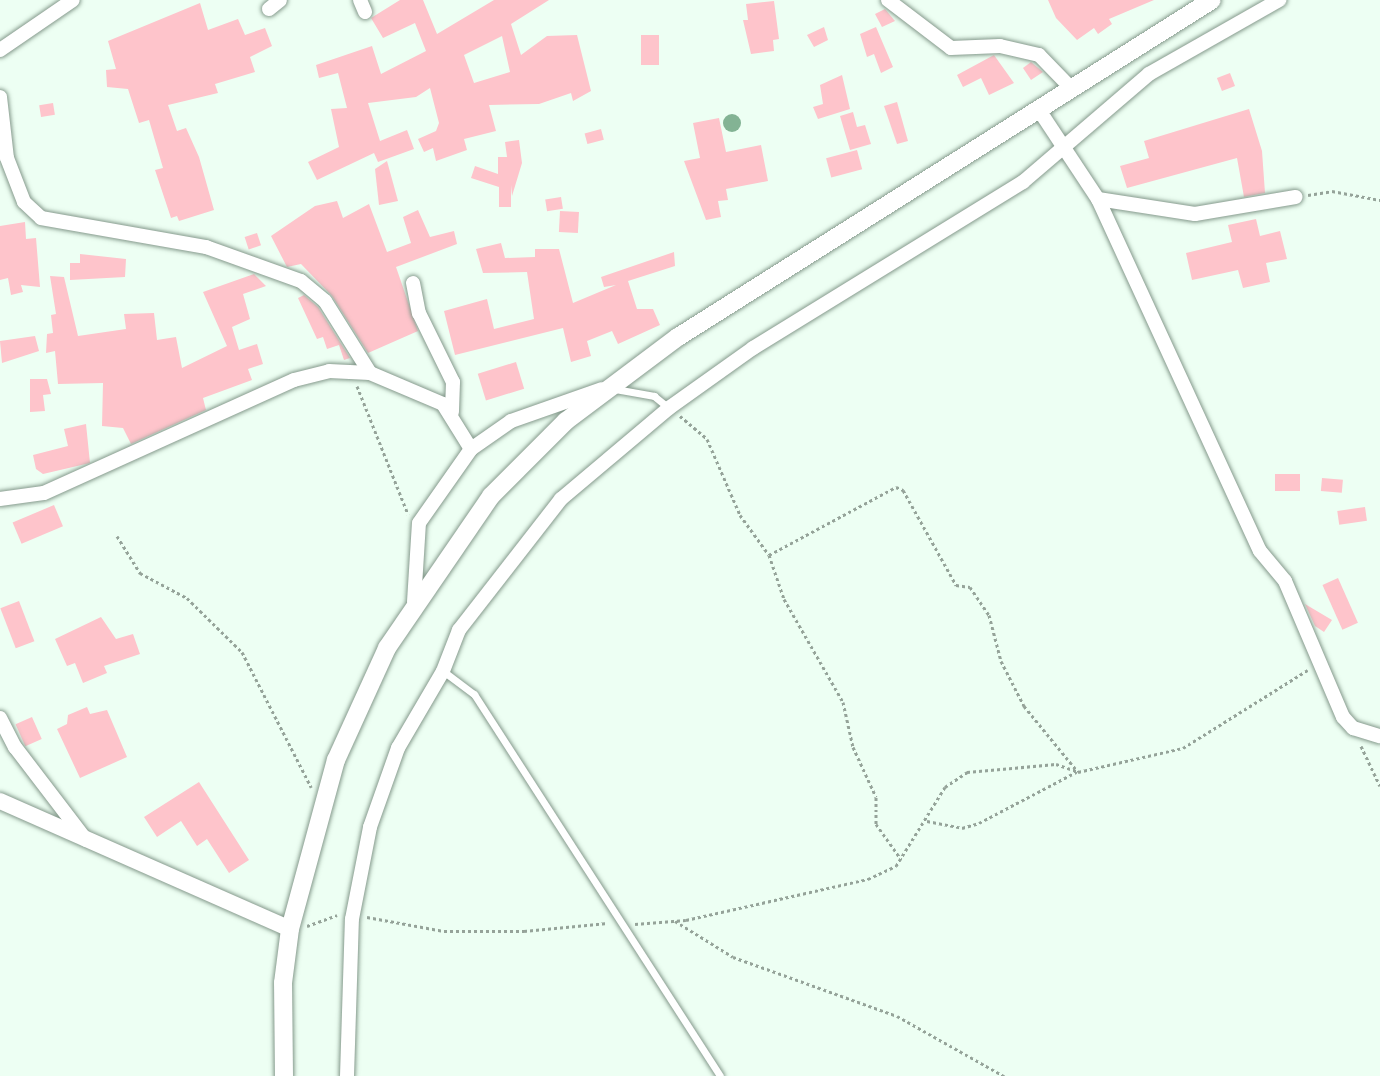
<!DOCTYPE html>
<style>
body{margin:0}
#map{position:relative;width:1380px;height:1076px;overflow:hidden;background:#edfff3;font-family:Raleway,sans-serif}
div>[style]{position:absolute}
.water>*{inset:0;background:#83b394}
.round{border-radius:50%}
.building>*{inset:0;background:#fec4cb;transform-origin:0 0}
.path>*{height:3px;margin-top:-1.5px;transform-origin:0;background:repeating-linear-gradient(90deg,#95a399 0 3px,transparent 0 6px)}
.roads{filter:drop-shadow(0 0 2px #859a8c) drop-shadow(0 0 2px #859a8c)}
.service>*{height:7px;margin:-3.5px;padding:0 3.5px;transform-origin:3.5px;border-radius:3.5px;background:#fff}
.minor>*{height:14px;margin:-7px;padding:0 7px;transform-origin:7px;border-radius:7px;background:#fff}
.tertiary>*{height:16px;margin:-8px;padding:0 8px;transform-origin:8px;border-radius:8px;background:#fff}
.secondary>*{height:18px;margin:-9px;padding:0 9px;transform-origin:9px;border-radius:9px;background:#fff}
span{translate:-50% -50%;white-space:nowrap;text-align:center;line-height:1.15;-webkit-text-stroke:5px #fff;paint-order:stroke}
</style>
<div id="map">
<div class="water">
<i class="round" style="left:723px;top:114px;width:18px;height:18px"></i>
</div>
<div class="building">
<i style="clip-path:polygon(evenodd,400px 0,423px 0,437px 34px,494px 0,549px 0,511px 24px,521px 55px,547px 36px,577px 35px,591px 91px,573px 101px,571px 93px,539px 104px,489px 105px,496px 131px,464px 139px,467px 150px,436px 161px,433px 148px,424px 152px,418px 139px,436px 131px,439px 123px,430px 88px,416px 97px,368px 103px,380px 141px,407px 130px,414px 149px,378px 162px,374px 153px,317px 180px,308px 162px,339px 147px,331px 109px,347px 108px,338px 73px,319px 78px,316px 65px,372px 46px,381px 74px,426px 51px,415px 23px,383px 38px,371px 18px,400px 0,502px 36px,510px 72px,474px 83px,464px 55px,502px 36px)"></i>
<i style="clip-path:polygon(1048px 0,1154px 0,1109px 19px,1112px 24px,1098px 34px,1094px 28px,1077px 40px,1056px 18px)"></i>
<i style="clip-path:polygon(774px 1px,779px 39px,773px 40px,774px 51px,751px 54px,743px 20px,748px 20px,746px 4px)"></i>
<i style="clip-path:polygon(200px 3px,208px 30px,238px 19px,245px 35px,265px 28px,272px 46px,250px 57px,255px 72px,215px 84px,218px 93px,168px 105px,177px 131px,186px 128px,199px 157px,214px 210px,179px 221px,177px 216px,171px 218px,155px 170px,163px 168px,149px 120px,139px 123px,128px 89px,107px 87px,106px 70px,116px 69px,108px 41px)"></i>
<i style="clip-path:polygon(885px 9px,895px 21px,882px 27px,875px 14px)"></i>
<i style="clip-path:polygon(824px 27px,828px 40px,814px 47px,807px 35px)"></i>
<i style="clip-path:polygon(876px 27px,893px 67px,881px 73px,874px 54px,867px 57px,860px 34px)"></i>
<i style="left:641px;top:35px;width:18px;height:30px"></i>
<i style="clip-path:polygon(994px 55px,1014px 83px,989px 95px,981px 78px,963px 87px,957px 75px)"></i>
<i style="clip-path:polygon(1031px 62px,1043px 72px,1031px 80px,1023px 68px)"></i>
<i style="left:1230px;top:73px;width:14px;height:14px;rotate:69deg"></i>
<i style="clip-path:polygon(842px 75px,850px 109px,818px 119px,813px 107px,823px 104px,820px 85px)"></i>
<i style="clip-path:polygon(897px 102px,908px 141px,897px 144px,884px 106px)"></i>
<i style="left:53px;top:103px;width:12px;height:14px;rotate:81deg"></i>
<i style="clip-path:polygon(1249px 109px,1262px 151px,1265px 193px,1244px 197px,1237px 158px,1127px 188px,1120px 166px,1149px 158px,1144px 141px)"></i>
<i style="clip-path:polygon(853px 112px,857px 127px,865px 125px,871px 144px,850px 150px,840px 116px)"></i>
<i style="clip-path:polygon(719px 118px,726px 152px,761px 145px,768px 181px,726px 189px,728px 200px,718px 201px,721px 217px,706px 220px,684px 161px,700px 158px,693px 123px)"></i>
<i style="left:601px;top:129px;width:11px;height:17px;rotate:75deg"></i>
<i style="clip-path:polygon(519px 140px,522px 163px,512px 196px,511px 185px,511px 207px,499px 207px,499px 187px,471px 178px,475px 166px,498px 174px,498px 157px,507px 157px,505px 142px)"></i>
<i style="left:857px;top:150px;width:20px;height:32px;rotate:75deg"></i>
<i style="clip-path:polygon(387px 161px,398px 201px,379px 205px,375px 169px)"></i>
<i style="left:561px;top:197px;width:12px;height:16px;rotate:81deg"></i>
<i style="clip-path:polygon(337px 201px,343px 218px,369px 204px,387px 252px,411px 243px,403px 217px,418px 210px,430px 237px,454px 231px,457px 244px,396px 267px,418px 331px,368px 353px,332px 296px,301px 264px,287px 267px,271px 236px,315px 206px)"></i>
<i style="left:560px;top:211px;width:19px;height:21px;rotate:3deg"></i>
<i style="clip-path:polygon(1256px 219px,1260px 236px,1280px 231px,1287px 259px,1266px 263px,1270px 282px,1243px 288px,1238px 270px,1192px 280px,1186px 253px,1232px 242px,1228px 225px)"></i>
<i style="clip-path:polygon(25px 222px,26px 239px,36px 238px,40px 287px,21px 285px,23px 292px,11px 295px,8px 278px,0 280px,0 226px)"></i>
<i style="left:257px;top:233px;width:13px;height:13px;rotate:72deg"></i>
<i style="clip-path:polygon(501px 243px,505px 258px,535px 257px,535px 249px,559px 249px,573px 303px,616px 285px,604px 287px,601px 277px,674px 252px,675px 266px,628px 281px,637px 309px,653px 309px,660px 325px,618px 344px,612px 331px,587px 341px,591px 356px,571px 362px,563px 328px,455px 355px,444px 311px,487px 299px,494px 329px,534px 319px,527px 272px,483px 273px,476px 249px)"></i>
<i style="clip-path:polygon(80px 254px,126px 259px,125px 277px,70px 280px,70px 263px,80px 263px)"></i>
<i style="clip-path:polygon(254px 274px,266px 286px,243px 294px,250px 319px,232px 327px,239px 350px,257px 344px,263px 364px,248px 369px,252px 380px,203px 398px,206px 410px,131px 444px,123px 428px,102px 426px,103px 383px,58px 384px,55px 351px,46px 353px,47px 334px,53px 333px,51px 315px,56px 314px,50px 276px,64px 277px,78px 336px,126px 329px,124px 314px,154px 313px,157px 340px,176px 337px,182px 368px,227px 346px,203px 292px)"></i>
<i style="clip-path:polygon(304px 295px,318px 307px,350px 358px,344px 360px,339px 345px,327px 349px,323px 337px,317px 339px,298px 298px)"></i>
<i style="clip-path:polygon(35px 336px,39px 351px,2px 363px,0 341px)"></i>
<i style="left:516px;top:362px;width:28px;height:40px;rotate:73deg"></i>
<i style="clip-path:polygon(30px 379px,47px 379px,51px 394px,43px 395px,45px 411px,30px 412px)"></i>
<i style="clip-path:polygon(86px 424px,90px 463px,43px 474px,36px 469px,33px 455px,68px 446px,64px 429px)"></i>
<i style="left:1275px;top:474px;width:25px;height:17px"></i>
<i style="left:1322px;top:478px;width:21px;height:13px;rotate:5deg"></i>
<i style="left:54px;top:505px;width:23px;height:45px;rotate:67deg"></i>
<i style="left:1365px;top:507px;width:14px;height:28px;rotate:82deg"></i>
<i style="left:1338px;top:578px;width:49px;height:17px;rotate:66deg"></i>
<i style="left:19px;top:601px;width:43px;height:20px;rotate:69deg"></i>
<i style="clip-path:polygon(1305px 604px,1332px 620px,1324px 632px,1315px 626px)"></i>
<i style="clip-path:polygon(101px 617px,116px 639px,133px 634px,140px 654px,104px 666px,107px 673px,83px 683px,75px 663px,67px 666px,55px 639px)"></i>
<i style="clip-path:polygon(87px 707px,90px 714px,107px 710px,127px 757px,80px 778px,57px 729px,67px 724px,68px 715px)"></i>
<i style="left:32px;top:717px;width:24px;height:18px;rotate:66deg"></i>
<i style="clip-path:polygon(199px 782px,249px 860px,229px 873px,207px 839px,197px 846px,181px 821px,157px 837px,144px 817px)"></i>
</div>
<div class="path">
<i style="left:1308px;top:195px;width:24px;rotate:-9deg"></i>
<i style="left:1332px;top:191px;width:49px;rotate:10.6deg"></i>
<i style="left:357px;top:386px;width:138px;rotate:68.3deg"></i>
<i style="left:680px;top:416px;width:35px;rotate:40deg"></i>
<i style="left:707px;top:439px;width:83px;rotate:66.5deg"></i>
<i style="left:740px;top:515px;width:49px;rotate:54.1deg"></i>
<i style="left:769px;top:555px;width:144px;rotate:-28.2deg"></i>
<i style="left:896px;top:487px;width:8px;rotate:23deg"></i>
<i style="left:903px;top:490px;width:109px;rotate:60.8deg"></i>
<i style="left:956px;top:585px;width:14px;rotate:8deg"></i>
<i style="left:970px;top:587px;width:34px;rotate:56deg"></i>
<i style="left:989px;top:615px;width:48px;rotate:75.4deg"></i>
<i style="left:1001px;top:661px;width:51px;rotate:62.9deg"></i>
<i style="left:1024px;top:706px;width:85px;rotate:50.7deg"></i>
<i style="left:1078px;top:772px;width:108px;rotate:-12.9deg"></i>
<i style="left:1183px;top:748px;width:147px;rotate:-32deg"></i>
<i style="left:117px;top:536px;width:44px;rotate:58.1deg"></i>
<i style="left:140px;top:573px;width:53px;rotate:28deg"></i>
<i style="left:187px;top:598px;width:77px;rotate:44.5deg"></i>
<i style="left:242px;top:652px;width:152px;rotate:62.9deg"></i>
<i style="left:769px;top:555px;width:46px;rotate:71.2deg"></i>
<i style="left:784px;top:599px;width:119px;rotate:60.2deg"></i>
<i style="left:843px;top:702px;width:46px;rotate:77.5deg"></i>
<i style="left:853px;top:747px;width:55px;rotate:65.3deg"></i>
<i style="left:876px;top:797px;width:27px;rotate:90deg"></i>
<i style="left:876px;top:824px;width:43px;rotate:54.5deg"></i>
<i style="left:1361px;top:746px;width:44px;rotate:64.6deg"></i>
<i style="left:927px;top:821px;width:36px;rotate:11deg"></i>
<i style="left:962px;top:828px;width:18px;rotate:-16deg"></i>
<i style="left:979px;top:823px;width:110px;rotate:-27.7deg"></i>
<i style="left:367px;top:917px;width:78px;rotate:10.3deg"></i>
<i style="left:444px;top:931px;width:80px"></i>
<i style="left:524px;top:931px;width:84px;rotate:-5.4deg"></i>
<i style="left:675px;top:921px;width:68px;rotate:31.8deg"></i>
<i style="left:733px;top:957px;width:174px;rotate:19.8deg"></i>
<i style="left:897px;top:1016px;width:123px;rotate:29.3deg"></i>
<i style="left:635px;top:924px;width:51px;rotate:-4.5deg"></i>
<i style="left:686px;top:920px;width:187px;rotate:-12.7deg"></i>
<i style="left:868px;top:879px;width:31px;rotate:-25deg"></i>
<i style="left:896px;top:866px;width:93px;rotate:-58.2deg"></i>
<i style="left:945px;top:787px;width:27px;rotate:-34deg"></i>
<i style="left:967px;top:772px;width:89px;rotate:-5.1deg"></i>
<i style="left:1056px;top:764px;width:21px;rotate:19deg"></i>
<i style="left:307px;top:926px;width:32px;rotate:-20deg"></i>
</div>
<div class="roads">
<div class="service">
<i style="left:615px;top:389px;width:40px;rotate:10deg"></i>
<i style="left:654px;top:396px;width:19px;rotate:39deg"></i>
<i style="left:443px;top:671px;width:39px;rotate:37deg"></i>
<i style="left:474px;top:694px;width:454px;rotate:57.2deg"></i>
</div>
<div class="minor">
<i style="left:360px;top:0;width:13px;rotate:67deg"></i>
<i style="left:888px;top:0;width:79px;rotate:37.3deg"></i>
<i style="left:951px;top:48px;width:49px;rotate:-2.3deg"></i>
<i style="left:1000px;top:46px;width:40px;rotate:13deg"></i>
<i style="left:1039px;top:55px;width:47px;rotate:45.9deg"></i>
<i style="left:269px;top:9px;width:14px;rotate:-39deg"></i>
<i style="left:0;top:50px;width:88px;rotate:-34.4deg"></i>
<i style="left:0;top:97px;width:61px;rotate:83.5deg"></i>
<i style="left:7px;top:158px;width:47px;rotate:68.9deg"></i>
<i style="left:24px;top:202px;width:23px;rotate:43deg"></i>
<i style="left:41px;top:218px;width:168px;rotate:10deg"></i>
<i style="left:206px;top:247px;width:101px;rotate:19.7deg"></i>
<i style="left:301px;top:281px;width:31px;rotate:40deg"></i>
<i style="left:325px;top:301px;width:85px;rotate:58deg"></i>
<i style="left:1039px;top:110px;width:107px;rotate:56.5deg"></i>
<i style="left:1098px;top:199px;width:387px;rotate:65.3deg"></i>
<i style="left:1260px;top:551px;width:39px;rotate:50deg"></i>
<i style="left:1285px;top:581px;width:148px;rotate:66.9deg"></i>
<i style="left:1343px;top:717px;width:15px;rotate:48deg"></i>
<i style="left:1353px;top:728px;width:28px;rotate:17deg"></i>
<i style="left:1098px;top:199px;width:98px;rotate:8.8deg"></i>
<i style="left:1195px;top:214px;width:102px;rotate:-9.6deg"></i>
<i style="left:413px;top:283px;width:31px;rotate:79deg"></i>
<i style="left:419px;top:313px;width:77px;rotate:63.8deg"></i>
<i style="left:453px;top:382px;width:30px;rotate:92deg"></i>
<i style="left:0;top:499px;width:44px;rotate:-7.8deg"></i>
<i style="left:44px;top:493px;width:274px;rotate:-24.3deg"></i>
<i style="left:294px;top:380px;width:36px;rotate:-14deg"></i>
<i style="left:329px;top:371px;width:41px;rotate:2.8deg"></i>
<i style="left:370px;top:373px;width:79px;rotate:23deg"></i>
<i style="left:443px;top:404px;width:53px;rotate:58.1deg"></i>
<i style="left:414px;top:602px;width:79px;rotate:-86.4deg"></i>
<i style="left:419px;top:523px;width:90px;rotate:-54.9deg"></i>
<i style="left:471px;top:449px;width:49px;rotate:-35deg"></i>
<i style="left:511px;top:421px;width:96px;rotate:-19.4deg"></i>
<i style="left:0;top:718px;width:33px;rotate:63deg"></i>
<i style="left:15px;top:747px;width:117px;rotate:52.6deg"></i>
<i style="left:347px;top:1076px;width:157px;rotate:-88.2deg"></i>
<i style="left:352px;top:919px;width:94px;rotate:-78.9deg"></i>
<i style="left:370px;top:827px;width:84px;rotate:-70.5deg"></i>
<i style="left:398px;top:748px;width:89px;rotate:-59.7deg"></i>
<i style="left:443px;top:671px;width:44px;rotate:-68.7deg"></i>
<i style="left:459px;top:630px;width:166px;rotate:-52.1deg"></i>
<i style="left:561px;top:499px;width:141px;rotate:-40.1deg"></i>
<i style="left:669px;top:408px;width:103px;rotate:-35.5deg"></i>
<i style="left:753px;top:348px;width:317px;rotate:-31.6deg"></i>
<i style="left:1023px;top:182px;width:166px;rotate:-40.6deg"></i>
<i style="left:1149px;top:74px;width:150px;rotate:-29.6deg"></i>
</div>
<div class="tertiary">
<i style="left:0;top:801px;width:317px;rotate:23.8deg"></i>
</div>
<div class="secondary">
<i style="left:284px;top:1076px;width:93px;rotate:-90.6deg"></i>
<i style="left:283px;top:983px;width:54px;rotate:-82.6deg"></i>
<i style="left:290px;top:929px;width:175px;rotate:-74.8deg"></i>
<i style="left:336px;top:760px;width:123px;rotate:-65.5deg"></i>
<i style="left:387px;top:648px;width:184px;rotate:-55.6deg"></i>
<i style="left:491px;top:496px;width:106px;rotate:-45deg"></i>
<i style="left:566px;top:421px;width:140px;rotate:-36.9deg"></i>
<i style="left:678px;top:337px;width:631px;rotate:-32.26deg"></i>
</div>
</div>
</div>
